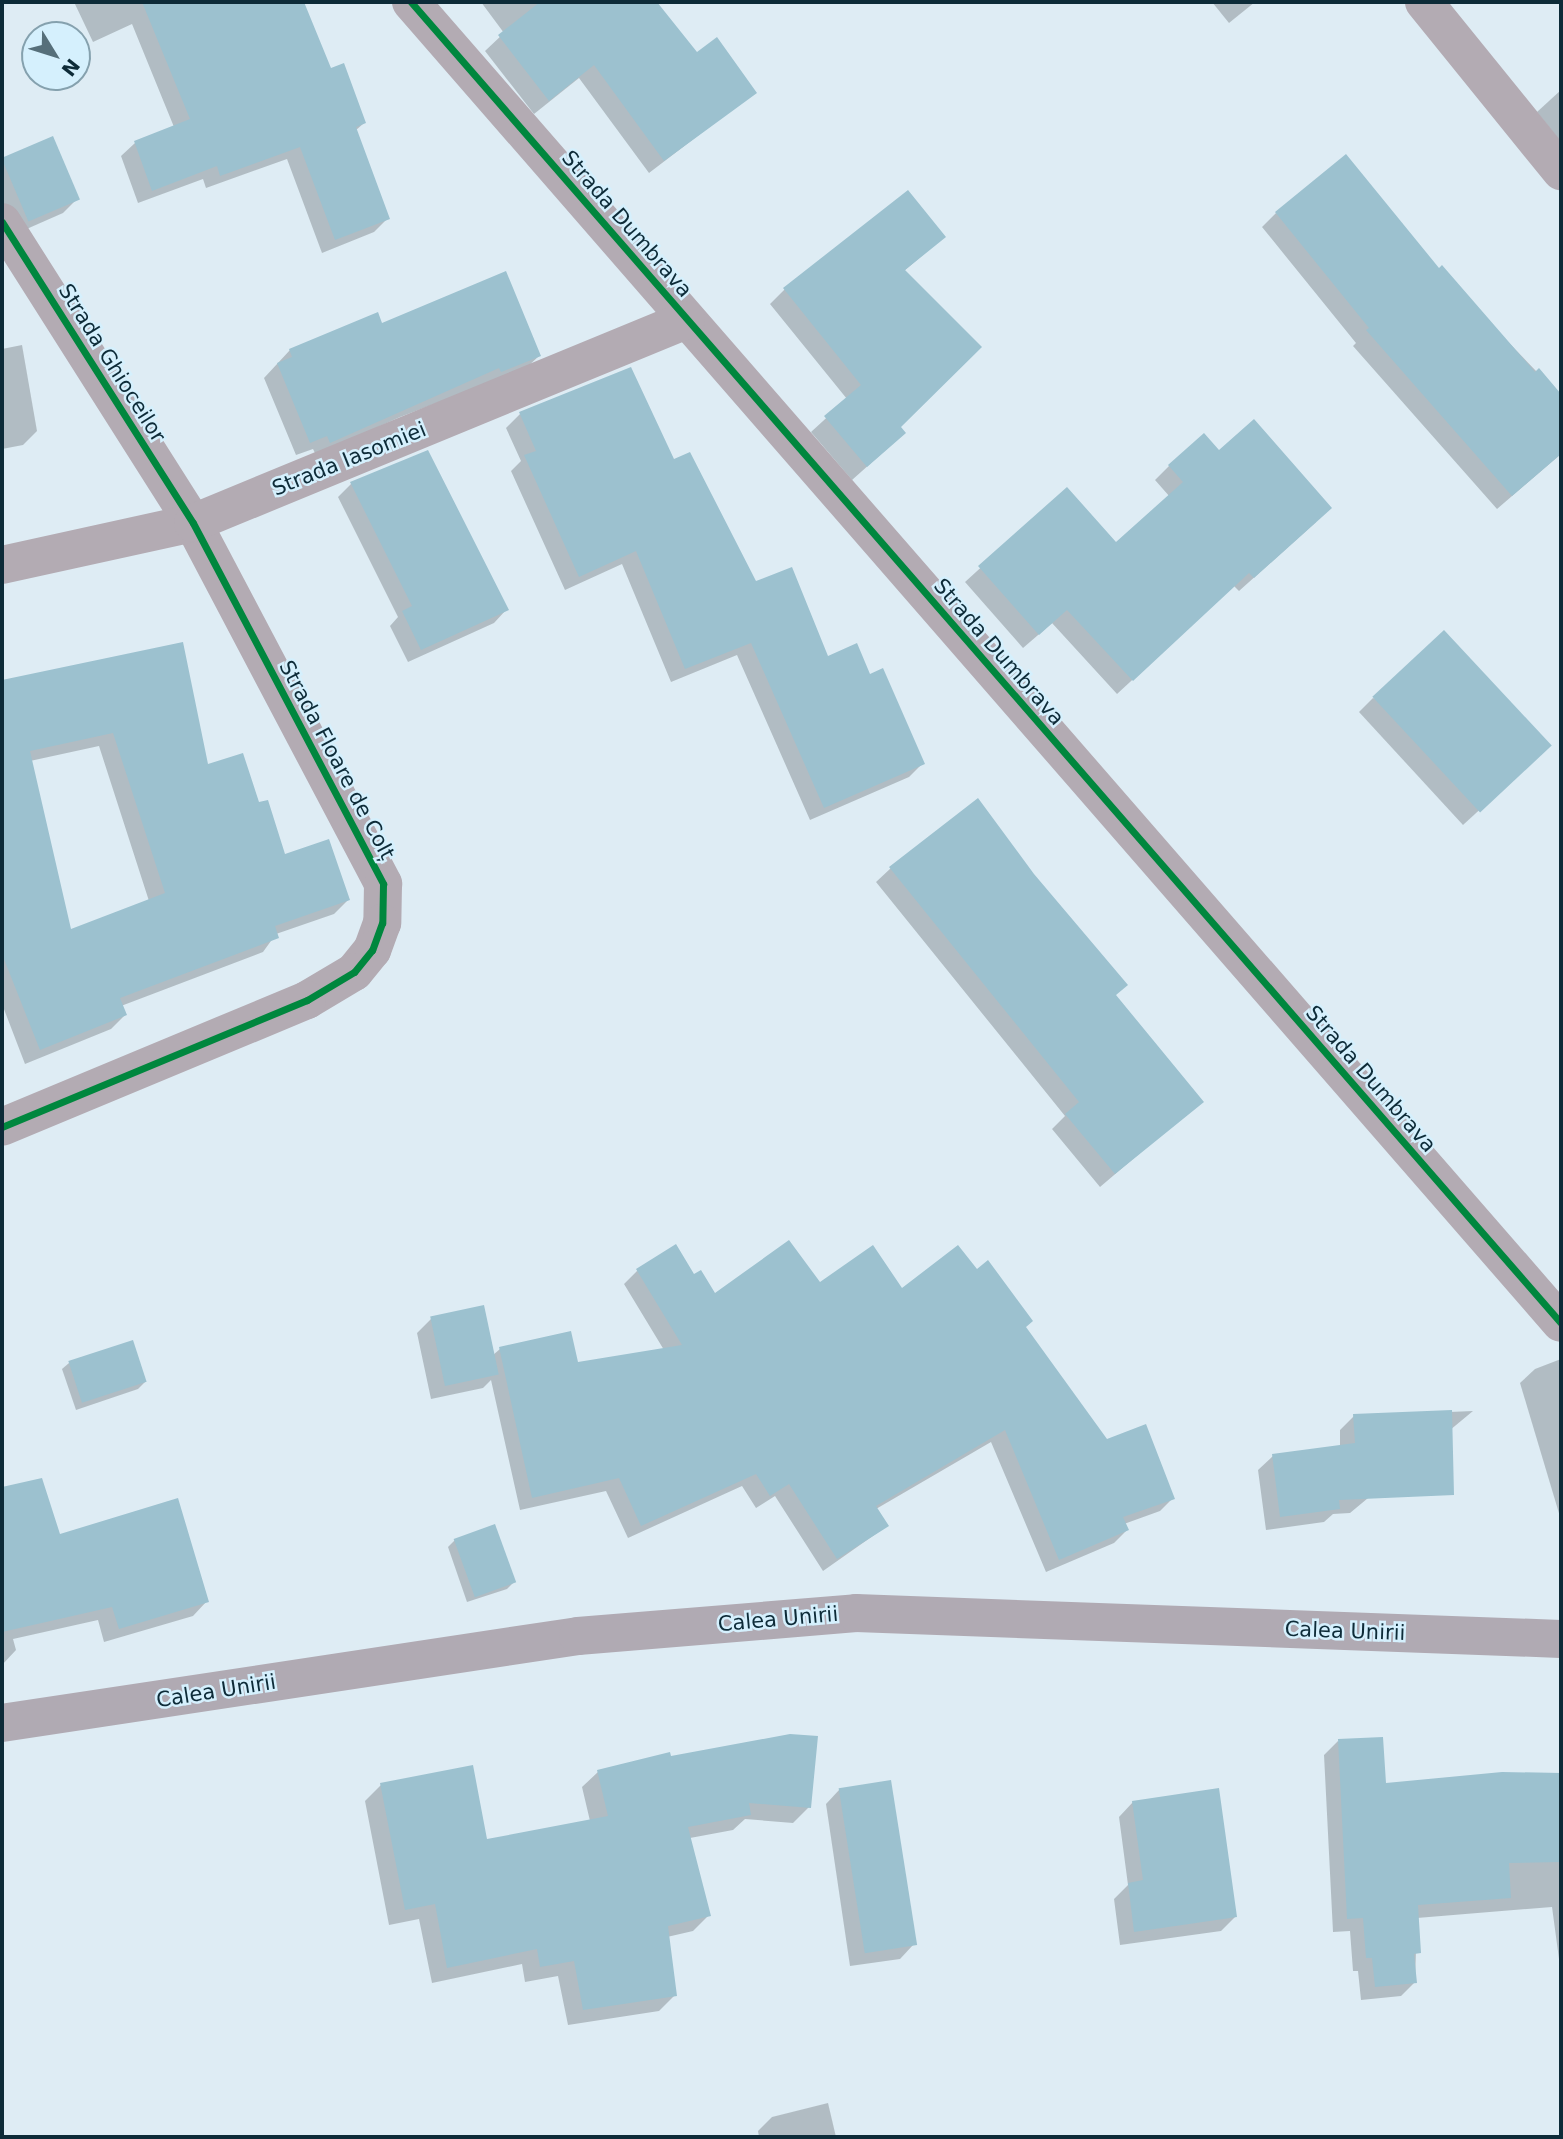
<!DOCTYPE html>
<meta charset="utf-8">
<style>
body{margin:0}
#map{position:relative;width:1563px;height:2139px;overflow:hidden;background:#deecf4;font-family:"DejaVu Sans",sans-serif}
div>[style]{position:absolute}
.shadow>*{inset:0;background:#0003}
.building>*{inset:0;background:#9cc1cf;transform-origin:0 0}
.street>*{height:38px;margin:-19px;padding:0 19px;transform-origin:19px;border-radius:19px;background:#b3abb3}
.secondary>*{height:38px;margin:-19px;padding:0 19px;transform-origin:19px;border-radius:19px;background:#b0aab3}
.cycleway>*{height:7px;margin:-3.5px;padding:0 3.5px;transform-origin:3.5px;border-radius:3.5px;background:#00873e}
span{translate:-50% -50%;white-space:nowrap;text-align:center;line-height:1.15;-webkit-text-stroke:5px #d5f0fd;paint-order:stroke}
.street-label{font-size:21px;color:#0d2b38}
.frame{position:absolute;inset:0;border:4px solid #0d2b38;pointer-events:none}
.north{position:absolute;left:21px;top:21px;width:70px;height:70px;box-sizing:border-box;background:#d5f0fd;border:2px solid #85a1ae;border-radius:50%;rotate:128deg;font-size:19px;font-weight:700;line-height:28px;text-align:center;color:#0d2b38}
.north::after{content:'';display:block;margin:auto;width:24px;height:32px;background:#566f7a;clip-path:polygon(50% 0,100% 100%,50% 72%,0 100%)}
</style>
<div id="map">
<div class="shadow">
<i style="clip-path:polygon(74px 2px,300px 2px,330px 70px,364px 123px,355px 131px,388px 218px,374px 232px,322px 253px,287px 159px,206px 188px,203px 179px,138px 203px,121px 156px,135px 143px,174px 127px,132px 24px,93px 42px)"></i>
<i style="clip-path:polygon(481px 2px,656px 2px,696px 54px,755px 92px,649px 173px,579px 78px,534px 114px,485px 51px,504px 33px)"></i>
<i style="clip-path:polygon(1212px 2px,1255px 2px,1229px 23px)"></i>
<i style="clip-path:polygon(1561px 90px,1561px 142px,1537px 112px)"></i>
<i style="clip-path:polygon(52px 138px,77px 199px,63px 213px,13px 235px,2px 207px,2px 160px)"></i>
<i style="clip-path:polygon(1276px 213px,1439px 270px,1561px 397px,1561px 454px,1497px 509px,1353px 346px,1356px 343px,1262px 227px)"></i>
<i style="clip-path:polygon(944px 237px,904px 271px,899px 427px,889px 447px,852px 480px,811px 432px,847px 399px,770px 304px,785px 289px)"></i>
<i style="clip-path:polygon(381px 325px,539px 356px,525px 369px,400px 417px,316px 455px,313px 449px,296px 455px,264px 378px,290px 350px)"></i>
<i style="clip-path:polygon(22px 345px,37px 431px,23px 445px,2px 449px,2px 349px)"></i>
<i style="clip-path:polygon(520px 414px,673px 462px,756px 584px,827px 658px,869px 676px,923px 763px,909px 777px,810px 820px,737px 655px,671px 682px,622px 564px,565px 590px,511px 471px,521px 461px,506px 428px)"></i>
<i style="clip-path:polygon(427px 452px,506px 610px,494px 623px,408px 662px,390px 626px,398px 617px,338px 497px,351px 484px)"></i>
<i style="clip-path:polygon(1218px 453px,1316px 522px,1239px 591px,1234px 586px,1117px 694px,1052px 623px,1023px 648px,965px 582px,1067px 489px,1116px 545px,1170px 497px,1155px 480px,1169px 466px)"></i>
<i style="clip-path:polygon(evenodd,182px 644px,207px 766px,258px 805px,284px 857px,348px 900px,334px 914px,276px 934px,263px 952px,121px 1006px,125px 1015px,111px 1029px,25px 1064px,2px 1004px,2px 683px,182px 644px,99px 746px,149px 901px,70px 931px,30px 761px,99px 746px)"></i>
<i style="clip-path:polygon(1373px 698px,1534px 760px,1463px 825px,1359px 712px)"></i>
<i style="clip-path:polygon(891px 868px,1201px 1101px,1100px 1187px,1052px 1129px,1065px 1116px,876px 882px)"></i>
<i style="clip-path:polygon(637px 1271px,694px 1276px,715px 1296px,819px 1284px,902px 1290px,1024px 1328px,1106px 1441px,1173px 1498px,1160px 1511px,1124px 1524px,1127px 1530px,1114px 1543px,1046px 1572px,991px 1442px,876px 1509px,887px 1526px,823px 1571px,775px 1496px,756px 1508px,742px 1486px,628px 1538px,606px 1491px,520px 1510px,491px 1380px,483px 1388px,431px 1399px,417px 1333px,431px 1319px,493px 1355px,500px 1349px,577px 1364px,664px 1350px,624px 1284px)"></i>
<i style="clip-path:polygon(1561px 1359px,1561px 1520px,1520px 1383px,1535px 1369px)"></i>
<i style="clip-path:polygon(69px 1363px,145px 1382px,138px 1389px,76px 1410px,62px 1369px)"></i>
<i style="clip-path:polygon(1473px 1411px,1350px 1513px,1333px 1514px,1324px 1522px,1266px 1530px,1258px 1470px,1273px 1456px,1340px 1447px,1340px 1430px,1354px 1416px)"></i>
<i style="clip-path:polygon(41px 1480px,59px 1536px,207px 1601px,193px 1616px,104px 1642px,98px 1620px,13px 1639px,16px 1650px,2px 1665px,2px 1489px)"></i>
<i style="clip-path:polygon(455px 1540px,514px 1582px,507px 1589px,467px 1602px,448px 1547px)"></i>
<i style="clip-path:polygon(1338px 1741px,1384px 1785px,1561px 1773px,1561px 1974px,1552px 1907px,1417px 1918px,1415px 1982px,1401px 1996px,1361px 2000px,1358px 1971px,1353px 1971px,1350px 1931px,1333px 1932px,1324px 1755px)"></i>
<i style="clip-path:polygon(669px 1758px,809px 1807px,793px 1823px,745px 1819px,733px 1830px,690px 1838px,709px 1915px,693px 1931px,667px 1937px,675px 1995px,659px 2011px,568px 2025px,558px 1976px,525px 1982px,522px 1964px,432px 1983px,419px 1919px,389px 1925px,365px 1801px,381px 1785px,486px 1841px,590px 1821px,582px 1787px,598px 1772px)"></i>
<i style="clip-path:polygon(840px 1789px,914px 1944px,900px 1959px,850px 1966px,826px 1804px)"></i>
<i style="clip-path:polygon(1133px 1802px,1235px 1917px,1221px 1931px,1120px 1945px,1114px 1899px,1128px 1885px,1119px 1817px)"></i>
<i style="clip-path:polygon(828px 2103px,836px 2137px,759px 2137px,758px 2131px,772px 2117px)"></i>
</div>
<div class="building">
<i style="clip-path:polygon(142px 2px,304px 2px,331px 68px,344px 63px,366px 123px,356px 127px,390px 219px,335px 240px,300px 147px,220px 176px,217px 166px,152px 191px,134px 141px,190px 119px)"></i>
<i style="clip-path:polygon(540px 2px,657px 2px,697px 52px,717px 37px,757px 93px,664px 161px,594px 65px,549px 101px,498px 35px)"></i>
<i style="left:53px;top:136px;width:69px;height:56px;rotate:67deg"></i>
<i style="clip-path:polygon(1346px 154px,1439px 268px,1442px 265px,1535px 372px,1539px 368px,1561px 394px,1561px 454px,1512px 496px,1366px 330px,1369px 328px,1275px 212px)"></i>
<i style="clip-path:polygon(908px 190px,946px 237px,905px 270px,982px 347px,901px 427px,906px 433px,867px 467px,824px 416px,861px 385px,783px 288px)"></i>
<i style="clip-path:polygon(506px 271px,541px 356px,501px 372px,499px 368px,330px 443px,327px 436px,310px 443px,277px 363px,292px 357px,289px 349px,378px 312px,382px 323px)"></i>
<i style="clip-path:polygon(631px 367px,674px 459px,690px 452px,756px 581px,792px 567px,828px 656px,857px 643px,870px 674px,883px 668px,925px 764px,824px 808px,751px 643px,685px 669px,636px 551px,579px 577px,524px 455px,536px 451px,519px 412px)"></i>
<i style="clip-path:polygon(1254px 419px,1332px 508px,1254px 578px,1249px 573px,1133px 681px,1067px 610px,1039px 635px,978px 566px,1067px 487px,1116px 542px,1183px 482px,1168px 465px,1204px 433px,1219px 450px)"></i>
<i style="clip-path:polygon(428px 450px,509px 610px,421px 650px,402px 611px,412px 606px,350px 482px)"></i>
<i style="left:1444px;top:630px;width:158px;height:98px;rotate:47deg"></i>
<i style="clip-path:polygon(evenodd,183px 642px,208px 764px,243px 753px,259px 802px,268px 800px,285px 854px,329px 839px,350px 900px,275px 926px,279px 938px,120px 998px,127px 1015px,40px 1050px,2px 954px,2px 680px,183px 642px,113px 733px,165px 893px,71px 929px,30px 751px,113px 733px)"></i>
<i style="clip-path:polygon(978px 798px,1034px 874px,1128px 985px,1116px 995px,1204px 1102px,1115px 1174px,1065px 1114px,1079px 1102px,889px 867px)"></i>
<i style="clip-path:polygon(789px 1240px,820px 1282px,873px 1245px,902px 1288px,958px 1245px,977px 1269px,988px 1260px,1033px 1321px,1026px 1327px,1107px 1439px,1146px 1424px,1175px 1499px,1123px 1517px,1129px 1530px,1059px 1560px,1005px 1430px,876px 1506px,889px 1526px,837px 1559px,789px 1484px,770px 1496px,756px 1474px,641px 1526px,619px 1478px,532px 1498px,499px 1347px,571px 1331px,578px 1362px,682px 1345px,636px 1269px,676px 1244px,694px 1274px,701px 1270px,715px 1293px)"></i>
<i style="left:484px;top:1305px;width:71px;height:55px;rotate:78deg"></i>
<i style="left:133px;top:1340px;width:44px;height:68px;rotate:72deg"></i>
<i style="clip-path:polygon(1452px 1410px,1454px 1495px,1339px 1500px,1340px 1509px,1280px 1517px,1272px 1454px,1355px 1443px,1353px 1414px)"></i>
<i style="clip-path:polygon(42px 1478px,60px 1534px,178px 1498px,209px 1602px,119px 1629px,112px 1607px,2px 1632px,2px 1487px)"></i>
<i style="left:495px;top:1524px;width:62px;height:44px;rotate:70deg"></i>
<i style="clip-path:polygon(790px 1734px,818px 1736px,811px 1808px,749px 1803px,751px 1815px,688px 1827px,711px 1916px,668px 1926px,677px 1996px,583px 2010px,574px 1961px,540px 1967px,537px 1949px,447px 1968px,435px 1904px,405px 1910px,380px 1783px,473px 1765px,487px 1839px,608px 1816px,597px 1770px,670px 1752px,671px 1756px)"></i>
<i style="clip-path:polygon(1383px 1737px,1386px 1783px,1502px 1772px,1561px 1773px,1561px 1862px,1509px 1863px,1511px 1898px,1418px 1905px,1421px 1953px,1414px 1954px,1417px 1983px,1375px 1987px,1372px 1958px,1366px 1958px,1363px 1918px,1347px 1919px,1338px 1739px)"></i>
<i style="left:891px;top:1780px;width:167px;height:53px;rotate:81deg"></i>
<i style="clip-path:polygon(1219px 1788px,1237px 1917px,1134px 1932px,1128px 1883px,1143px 1880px,1132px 1801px)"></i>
</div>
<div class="street">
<i style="left:411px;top:2px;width:1751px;rotate:48.96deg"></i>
<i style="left:1424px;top:2px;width:218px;rotate:51deg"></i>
<i style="left:2px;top:222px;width:356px;rotate:57.6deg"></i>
<i style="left:193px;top:523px;width:408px;rotate:62.2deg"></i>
<i style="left:383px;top:884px;width:39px;rotate:91deg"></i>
<i style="left:382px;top:923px;width:29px;rotate:110deg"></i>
<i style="left:372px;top:950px;width:28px;rotate:129deg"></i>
<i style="left:354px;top:972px;width:55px;rotate:149.2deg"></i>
<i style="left:307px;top:1000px;width:330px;rotate:157.4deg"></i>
<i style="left:2px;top:565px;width:196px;rotate:-12.4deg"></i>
<i style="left:193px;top:523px;width:533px;rotate:-22.38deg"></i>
</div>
<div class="secondary">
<i style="left:2px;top:1723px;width:583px;rotate:-8.59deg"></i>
<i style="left:578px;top:1636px;width:279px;rotate:-4.7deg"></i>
<i style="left:856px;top:1613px;width:705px;rotate:2.11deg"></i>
</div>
<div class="cycleway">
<i style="left:411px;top:2px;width:1751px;rotate:48.96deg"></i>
<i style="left:2px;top:222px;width:356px;rotate:57.6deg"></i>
<i style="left:193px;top:523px;width:408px;rotate:62.2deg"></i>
<i style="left:383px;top:884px;width:39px;rotate:91deg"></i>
<i style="left:382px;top:923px;width:29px;rotate:110deg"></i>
<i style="left:372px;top:950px;width:28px;rotate:129deg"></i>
<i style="left:354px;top:972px;width:55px;rotate:149.2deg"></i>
<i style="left:307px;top:1000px;width:330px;rotate:157.4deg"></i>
</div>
<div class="street-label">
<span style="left:627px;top:224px;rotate:49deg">Strada Dumbrava</span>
<span style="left:112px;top:363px;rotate:58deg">Strada Ghioceilor</span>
<span style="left:349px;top:459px;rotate:-22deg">Strada Iasomiei</span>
<span style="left:999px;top:652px;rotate:49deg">Strada Dumbrava</span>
<span style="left:337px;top:760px;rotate:62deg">Strada Floare de Colț</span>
<span style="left:1371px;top:1079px;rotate:49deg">Strada Dumbrava</span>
<span style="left:778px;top:1619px;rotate:-5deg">Calea Unirii</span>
<span style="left:1345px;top:1631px;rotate:2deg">Calea Unirii</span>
<span style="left:216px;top:1691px;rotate:-9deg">Calea Unirii</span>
</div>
<div class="frame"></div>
<div class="north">N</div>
</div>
